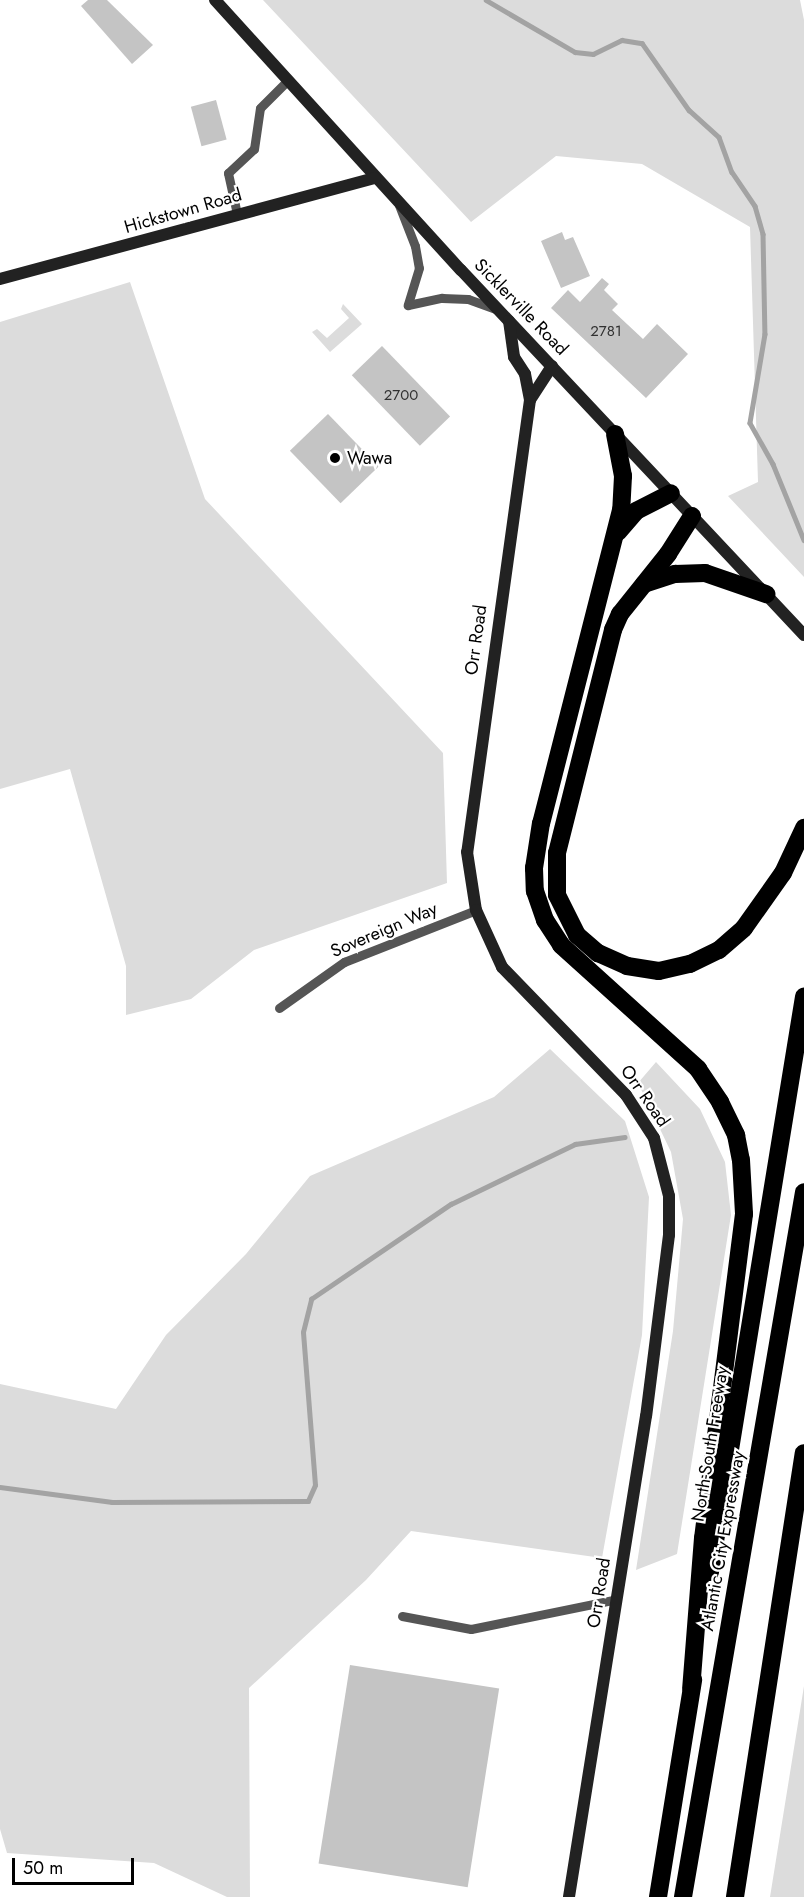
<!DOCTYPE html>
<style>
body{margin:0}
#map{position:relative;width:804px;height:1897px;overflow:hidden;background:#fff;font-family:Jost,sans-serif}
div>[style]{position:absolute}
.green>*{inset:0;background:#dcdcdc}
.stream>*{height:4.5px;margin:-2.25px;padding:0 2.25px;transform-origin:2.25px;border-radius:2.25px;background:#a3a3a3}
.building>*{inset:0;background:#c4c4c4;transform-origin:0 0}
.lane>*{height:9px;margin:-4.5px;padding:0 4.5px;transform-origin:4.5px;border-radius:4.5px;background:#555}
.secondary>*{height:12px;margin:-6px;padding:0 6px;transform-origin:6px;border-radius:6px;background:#222}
.highway>*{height:18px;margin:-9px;padding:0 9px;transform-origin:9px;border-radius:9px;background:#000}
.dots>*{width:16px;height:16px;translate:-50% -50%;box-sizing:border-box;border:3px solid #fff;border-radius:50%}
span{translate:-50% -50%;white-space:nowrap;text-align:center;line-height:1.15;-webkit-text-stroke:4.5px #fff;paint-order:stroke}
.number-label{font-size:15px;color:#313131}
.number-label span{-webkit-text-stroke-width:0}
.street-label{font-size:18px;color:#000}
.poi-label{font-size:18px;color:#000}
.left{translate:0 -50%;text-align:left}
.scale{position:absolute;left:12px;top:1858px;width:122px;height:27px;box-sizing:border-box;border:3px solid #000;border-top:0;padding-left:8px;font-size:18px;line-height:21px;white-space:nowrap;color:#000;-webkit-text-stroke:4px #fff;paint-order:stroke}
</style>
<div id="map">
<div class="green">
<i style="clip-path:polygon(263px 0,800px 0,804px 20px,804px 577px,728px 496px,758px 482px,750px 227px,642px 164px,556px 156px,471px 222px)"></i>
<i style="clip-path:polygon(130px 282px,205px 499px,443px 753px,447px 883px,254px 950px,191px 999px,126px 1015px,126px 966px,70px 769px,0 789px,0 322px)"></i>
<i style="clip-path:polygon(343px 304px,362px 324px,330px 352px,312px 332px,317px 329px,327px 338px,349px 318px,341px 309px)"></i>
<i style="clip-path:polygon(550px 1049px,625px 1121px,649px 1197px,642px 1335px,602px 1558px,411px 1531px,366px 1580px,249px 1688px,250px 1897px,227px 1897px,154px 1863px,7px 1853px,0 1829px,0 1384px,116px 1409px,166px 1335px,246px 1254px,310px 1176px,494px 1097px)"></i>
<i style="clip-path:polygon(656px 1062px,700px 1109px,725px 1162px,731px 1215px,677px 1554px,636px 1570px,673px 1331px,683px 1219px,671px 1152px,638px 1083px)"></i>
<i style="clip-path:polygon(804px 1684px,804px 1897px,770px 1897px,804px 1686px)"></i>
</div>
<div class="stream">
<i style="left:486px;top:0;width:103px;rotate:30.3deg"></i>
<i style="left:575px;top:52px;width:18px;rotate:6deg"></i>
<i style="left:593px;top:54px;width:32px;rotate:-26deg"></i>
<i style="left:622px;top:40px;width:20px;rotate:9deg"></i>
<i style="left:642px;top:43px;width:82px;rotate:55deg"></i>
<i style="left:689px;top:110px;width:40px;rotate:42deg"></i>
<i style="left:719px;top:137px;width:37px;rotate:70deg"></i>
<i style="left:732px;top:172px;width:41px;rotate:55.9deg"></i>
<i style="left:755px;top:206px;width:29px;rotate:74deg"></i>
<i style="left:763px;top:234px;width:100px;rotate:88.9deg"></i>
<i style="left:765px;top:334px;width:90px;rotate:99.6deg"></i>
<i style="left:750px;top:423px;width:47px;rotate:60.7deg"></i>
<i style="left:773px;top:464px;width:82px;rotate:67.8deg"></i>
<i style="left:0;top:1487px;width:113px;rotate:7.6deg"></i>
<i style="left:112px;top:1502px;width:196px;rotate:-0.3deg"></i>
<i style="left:308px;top:1501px;width:17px;rotate:-66deg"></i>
<i style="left:315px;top:1485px;width:153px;rotate:-94.5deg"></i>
<i style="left:303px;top:1332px;width:34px;rotate:-76deg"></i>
<i style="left:311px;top:1299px;width:169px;rotate:-34.2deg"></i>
<i style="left:451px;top:1204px;width:138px;rotate:-25.8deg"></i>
<i style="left:575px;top:1144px;width:50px;rotate:-8deg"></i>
</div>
<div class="building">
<i style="clip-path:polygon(88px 0,107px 0,153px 45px,132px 64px,81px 6px)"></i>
<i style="left:216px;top:100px;width:41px;height:26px;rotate:75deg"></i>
<i style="clip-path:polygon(562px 232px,565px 240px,573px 237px,590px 276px,561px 288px,541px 241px)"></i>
<i style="clip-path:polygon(602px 278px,609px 284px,604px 290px,618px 304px,612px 310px,643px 339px,657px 324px,688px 354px,646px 398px,551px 308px,568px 290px,580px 302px)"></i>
<i style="left:382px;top:346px;width:98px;height:42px;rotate:46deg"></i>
<i style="left:328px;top:414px;width:73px;height:53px;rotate:46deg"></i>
<i style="left:350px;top:1665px;width:151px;height:201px;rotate:9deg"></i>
</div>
<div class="lane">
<i style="left:399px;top:205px;width:44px;rotate:68.7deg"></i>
<i style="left:415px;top:246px;width:22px;rotate:80deg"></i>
<i style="left:419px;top:268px;width:39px;rotate:107deg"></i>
<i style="left:237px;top:214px;width:42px;rotate:-102.4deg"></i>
<i style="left:228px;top:173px;width:35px;rotate:-43deg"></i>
<i style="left:254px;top:149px;width:41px;rotate:-81.7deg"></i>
<i style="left:260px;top:108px;width:40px;rotate:-45deg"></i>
<i style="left:408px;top:305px;width:35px;rotate:-12deg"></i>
<i style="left:442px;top:298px;width:26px;rotate:2deg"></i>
<i style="left:468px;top:299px;width:30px;rotate:20deg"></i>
<i style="left:279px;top:1008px;width:80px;rotate:-35.3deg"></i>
<i style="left:344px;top:962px;width:142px;rotate:-21.5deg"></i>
<i style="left:402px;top:1616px;width:70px;rotate:10.7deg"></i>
<i style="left:471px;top:1629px;width:149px;rotate:-11.6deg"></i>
</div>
<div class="secondary">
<i style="left:215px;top:0;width:365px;rotate:47.7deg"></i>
<i style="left:461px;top:270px;width:501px;rotate:46.78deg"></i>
<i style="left:0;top:279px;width:388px;rotate:-15.1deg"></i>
<i style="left:509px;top:321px;width:36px;rotate:82deg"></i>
<i style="left:514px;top:357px;width:20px;rotate:57deg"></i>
<i style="left:525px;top:374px;width:26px;rotate:79deg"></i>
<i style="left:552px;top:366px;width:40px;rotate:122.9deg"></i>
<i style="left:530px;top:400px;width:456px;rotate:97.9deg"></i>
<i style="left:467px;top:852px;width:59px;rotate:81.2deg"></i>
<i style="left:476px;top:910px;width:63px;rotate:65.5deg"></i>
<i style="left:502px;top:967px;width:178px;rotate:45.9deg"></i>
<i style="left:626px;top:1095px;width:51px;rotate:56.9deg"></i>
<i style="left:654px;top:1138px;width:60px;rotate:75.5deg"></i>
<i style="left:669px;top:1196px;width:39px;rotate:90deg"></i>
<i style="left:669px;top:1235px;width:182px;rotate:97.2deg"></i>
<i style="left:646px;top:1416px;width:487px;rotate:99.1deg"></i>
</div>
<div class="highway">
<i style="left:615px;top:434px;width:43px;rotate:79.2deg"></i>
<i style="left:623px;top:476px;width:34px;rotate:93deg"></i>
<i style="left:621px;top:510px;width:323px;rotate:104.3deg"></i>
<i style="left:541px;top:823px;width:46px;rotate:98.8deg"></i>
<i style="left:534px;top:868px;width:23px;rotate:88deg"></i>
<i style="left:535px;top:891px;width:31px;rotate:71deg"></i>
<i style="left:545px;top:920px;width:30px;rotate:57deg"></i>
<i style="left:561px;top:945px;width:185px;rotate:42.1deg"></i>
<i style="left:698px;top:1069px;width:40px;rotate:56deg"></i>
<i style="left:720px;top:1102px;width:37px;rotate:64deg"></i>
<i style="left:736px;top:1135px;width:25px;rotate:79deg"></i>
<i style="left:741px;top:1160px;width:54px;rotate:86.8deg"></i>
<i style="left:744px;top:1214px;width:327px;rotate:97.2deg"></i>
<i style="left:703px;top:1538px;width:151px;rotate:94.5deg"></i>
<i style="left:692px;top:516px;width:45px;rotate:122.3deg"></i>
<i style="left:668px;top:554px;width:77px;rotate:128.7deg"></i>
<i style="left:620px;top:614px;width:17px;rotate:114deg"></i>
<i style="left:613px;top:630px;width:230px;rotate:104.1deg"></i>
<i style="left:557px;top:853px;width:42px;rotate:90deg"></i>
<i style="left:557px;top:895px;width:45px;rotate:63.4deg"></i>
<i style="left:577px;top:935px;width:28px;rotate:41deg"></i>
<i style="left:598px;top:953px;width:32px;rotate:24deg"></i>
<i style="left:627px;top:966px;width:32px;rotate:9deg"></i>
<i style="left:659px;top:971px;width:32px;rotate:-13deg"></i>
<i style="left:690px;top:964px;width:32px;rotate:-26deg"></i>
<i style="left:719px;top:950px;width:33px;rotate:-41deg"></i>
<i style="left:744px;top:928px;width:67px;rotate:-54.7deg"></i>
<i style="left:783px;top:873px;width:50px;rotate:-65deg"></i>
<i style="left:618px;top:532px;width:28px;rotate:-49deg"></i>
<i style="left:636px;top:511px;width:39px;rotate:-27deg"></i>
<i style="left:644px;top:584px;width:33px;rotate:-18deg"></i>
<i style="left:675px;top:574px;width:30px;rotate:-2deg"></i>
<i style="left:705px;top:573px;width:65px;rotate:19deg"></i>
<i style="left:710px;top:1572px;width:583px;rotate:-80.72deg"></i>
<i style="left:658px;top:1897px;width:220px;rotate:-80.8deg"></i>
<i style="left:683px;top:1897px;width:715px;rotate:-80.26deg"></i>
<i style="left:735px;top:1897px;width:449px;rotate:-81.2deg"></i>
</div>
<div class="dots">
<i style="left:335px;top:458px;background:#000"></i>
</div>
<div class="number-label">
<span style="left:606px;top:332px">2781</span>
<span style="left:401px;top:396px">2700</span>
</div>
<div class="street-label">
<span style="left:183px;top:211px;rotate:-16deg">Hickstown Road</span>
<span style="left:521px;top:307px;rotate:46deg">Sicklerville Road</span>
<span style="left:476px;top:640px;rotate:-82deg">Orr Road</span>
<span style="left:384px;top:930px;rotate:-23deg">Sovereign Way</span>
<span style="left:645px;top:1096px;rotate:55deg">Orr Road</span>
<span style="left:710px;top:1444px;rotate:-81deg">North-South Freeway</span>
<span style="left:723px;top:1541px;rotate:-80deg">Atlantic City Expressway</span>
<span style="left:599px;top:1593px;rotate:-81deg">Orr Road</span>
</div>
<div class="poi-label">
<span class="left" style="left:347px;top:458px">Wawa</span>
</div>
<div class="scale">50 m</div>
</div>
